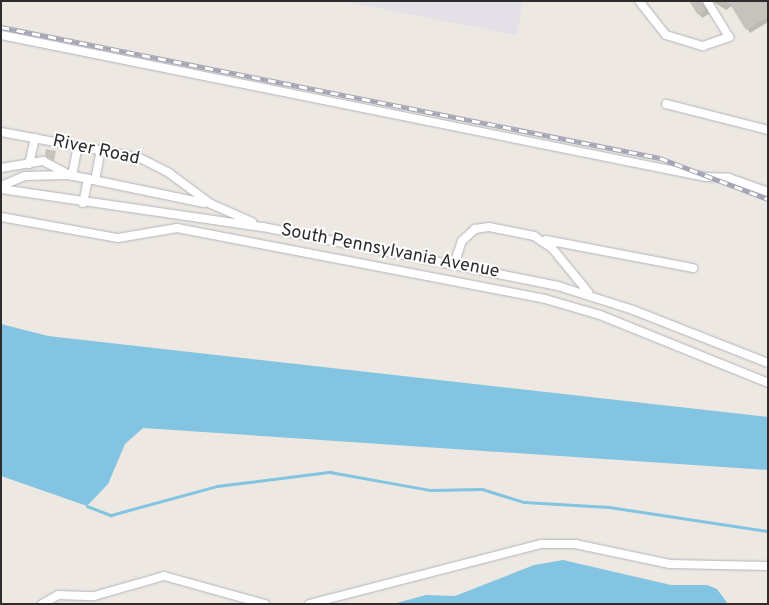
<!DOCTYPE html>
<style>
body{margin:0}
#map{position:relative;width:769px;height:605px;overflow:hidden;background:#ede9e2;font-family:Overpass,sans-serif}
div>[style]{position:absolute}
.industrial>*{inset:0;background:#e3e1e7}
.water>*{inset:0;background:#82c4e2}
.shadow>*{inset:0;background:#0003}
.stream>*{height:2.5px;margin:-1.25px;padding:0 1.25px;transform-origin:1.25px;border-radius:1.25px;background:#82c4e2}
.building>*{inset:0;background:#c6c3bd}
.roads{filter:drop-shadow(0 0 1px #b2b3bc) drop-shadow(0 0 1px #b2b3bc)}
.minor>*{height:8px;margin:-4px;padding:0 4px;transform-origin:4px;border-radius:4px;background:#fff}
.rail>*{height:4.5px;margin-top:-2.25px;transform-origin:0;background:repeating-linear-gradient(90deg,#fff 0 8px,#a5a6b5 0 16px);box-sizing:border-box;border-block:1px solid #a5a6b5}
span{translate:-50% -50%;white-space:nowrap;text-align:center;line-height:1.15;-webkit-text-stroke:4px #fff;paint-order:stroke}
.street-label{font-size:18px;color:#2d2d2d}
.frame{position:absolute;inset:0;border:2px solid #2d2d2d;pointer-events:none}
</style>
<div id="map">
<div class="industrial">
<i style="clip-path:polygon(342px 1px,523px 1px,517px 35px)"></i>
</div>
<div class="water">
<i style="clip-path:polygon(1px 324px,48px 336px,768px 417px,768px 470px,143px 428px,125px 444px,108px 484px,87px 506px,1px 476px)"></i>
<i style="clip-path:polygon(563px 560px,671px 585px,707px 585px,717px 589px,728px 604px,393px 604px,426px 595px,455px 596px,534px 565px)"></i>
</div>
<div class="shadow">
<i style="clip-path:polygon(690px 1px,707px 1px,709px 14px,702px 18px)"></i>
<i style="clip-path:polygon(712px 1px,768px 1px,768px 22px,750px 33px,732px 6px,726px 10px)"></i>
</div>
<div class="stream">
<i style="left:87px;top:506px;width:26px;rotate:21deg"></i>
<i style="left:111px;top:515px;width:110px;rotate:-15.3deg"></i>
<i style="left:217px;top:486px;width:114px;rotate:-7.1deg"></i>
<i style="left:330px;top:472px;width:102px;rotate:10.2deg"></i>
<i style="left:430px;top:490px;width:52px;rotate:-1.1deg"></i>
<i style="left:482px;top:489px;width:44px;rotate:17.2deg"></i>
<i style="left:524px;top:502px;width:85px;rotate:3.4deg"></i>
<i style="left:609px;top:507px;width:161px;rotate:8.6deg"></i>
</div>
<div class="building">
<i style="clip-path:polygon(689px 1px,701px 1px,706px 10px,698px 15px)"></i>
<i style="clip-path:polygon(728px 1px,768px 1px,768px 17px,746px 30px)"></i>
<i style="clip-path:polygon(46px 149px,56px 151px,54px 161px,45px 156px)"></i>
</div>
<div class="roads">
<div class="minor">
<i style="left:639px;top:1px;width:43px;rotate:51.5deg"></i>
<i style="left:666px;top:35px;width:39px;rotate:17deg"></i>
<i style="left:703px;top:46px;width:28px;rotate:-19deg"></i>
<i style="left:729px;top:37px;width:42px;rotate:-121.4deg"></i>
<i style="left:1px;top:35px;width:718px;rotate:11.4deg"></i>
<i style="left:705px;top:177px;width:24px;rotate:2deg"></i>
<i style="left:729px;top:178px;width:41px;rotate:19.7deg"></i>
<i style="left:666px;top:104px;width:105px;rotate:14.3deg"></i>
<i style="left:1px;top:132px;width:141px;rotate:10.6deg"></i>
<i style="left:140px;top:158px;width:33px;rotate:27deg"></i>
<i style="left:169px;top:173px;width:52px;rotate:36.4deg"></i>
<i style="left:211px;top:204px;width:45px;rotate:23.7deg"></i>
<i style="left:29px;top:164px;width:27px;rotate:-77deg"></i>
<i style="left:1px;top:168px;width:43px;rotate:-9.5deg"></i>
<i style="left:43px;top:161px;width:30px;rotate:28deg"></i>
<i style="left:69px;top:175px;width:138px;rotate:11.7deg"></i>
<i style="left:72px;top:176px;width:31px;rotate:-79deg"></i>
<i style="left:95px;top:180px;width:31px;rotate:-79deg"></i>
<i style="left:1px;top:186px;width:25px;rotate:-23deg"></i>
<i style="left:24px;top:176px;width:45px;rotate:-1.3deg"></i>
<i style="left:1px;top:189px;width:265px;rotate:8.3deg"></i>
<i style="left:263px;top:227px;width:301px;rotate:11.3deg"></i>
<i style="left:558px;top:286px;width:79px;rotate:17.7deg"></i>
<i style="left:633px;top:310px;width:145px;rotate:21.4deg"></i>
<i style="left:83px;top:203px;width:25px;rotate:-78deg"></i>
<i style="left:1px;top:217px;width:119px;rotate:10.2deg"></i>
<i style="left:118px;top:238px;width:60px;rotate:-9.6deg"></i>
<i style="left:177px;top:228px;width:375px;rotate:10.9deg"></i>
<i style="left:545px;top:299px;width:57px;rotate:16.2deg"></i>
<i style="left:600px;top:315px;width:181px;rotate:22deg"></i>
<i style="left:546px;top:240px;width:150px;rotate:10.8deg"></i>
<i style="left:454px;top:265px;width:25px;rotate:-72deg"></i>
<i style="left:462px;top:241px;width:18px;rotate:-43deg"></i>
<i style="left:475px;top:229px;width:14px;rotate:-8deg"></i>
<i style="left:489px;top:227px;width:46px;rotate:11.3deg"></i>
<i style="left:534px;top:236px;width:22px;rotate:34deg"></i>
<i style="left:552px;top:248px;width:57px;rotate:50.7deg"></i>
<i style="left:42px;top:604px;width:18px;rotate:-29deg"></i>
<i style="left:58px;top:595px;width:36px;rotate:2deg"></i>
<i style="left:94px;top:596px;width:73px;rotate:-15.9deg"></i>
<i style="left:164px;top:576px;width:105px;rotate:15.5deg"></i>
<i style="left:309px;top:604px;width:240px;rotate:-14.5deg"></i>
<i style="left:541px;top:544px;width:34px"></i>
<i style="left:575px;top:544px;width:97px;rotate:11.9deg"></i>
<i style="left:670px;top:564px;width:98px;rotate:1.2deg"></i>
</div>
</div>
<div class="rail">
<i style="left:1px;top:27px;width:672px;rotate:11.24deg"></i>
<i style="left:660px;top:158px;width:116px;rotate:20.8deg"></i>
</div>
<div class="street-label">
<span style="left:96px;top:151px;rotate:12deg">River Road</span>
<span style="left:390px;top:252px;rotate:11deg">South Pennsylvania Avenue</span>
</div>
<div class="frame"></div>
</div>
